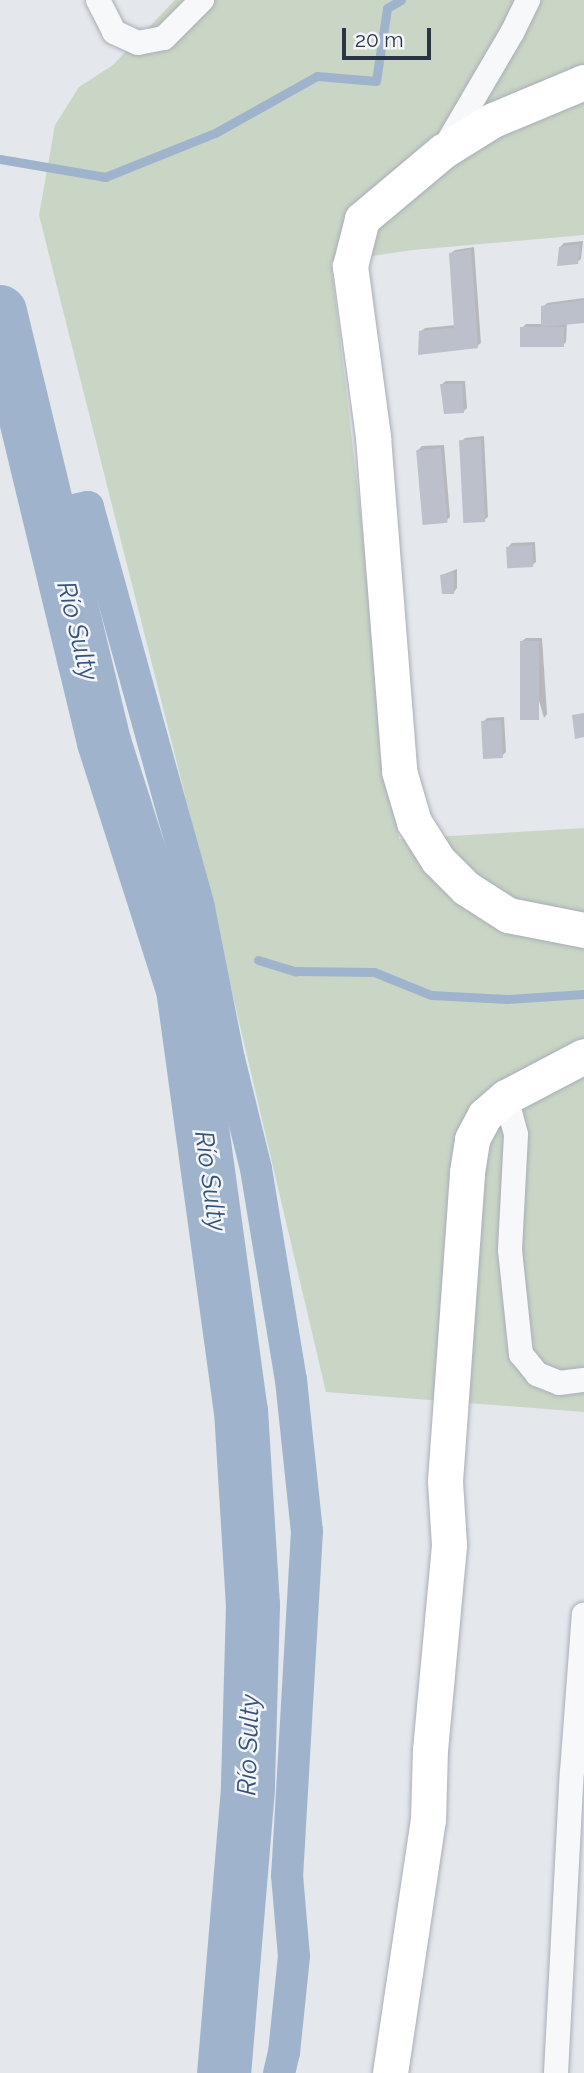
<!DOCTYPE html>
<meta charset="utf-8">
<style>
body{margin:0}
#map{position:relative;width:584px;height:2073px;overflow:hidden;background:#e4e7ec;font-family:Raleway,sans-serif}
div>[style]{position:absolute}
.green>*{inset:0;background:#c9d6c5}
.shadow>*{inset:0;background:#0003}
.stream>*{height:9px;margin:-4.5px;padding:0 4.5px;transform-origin:4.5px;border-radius:4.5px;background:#9fb4cc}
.canal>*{height:32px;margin:-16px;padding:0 16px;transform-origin:16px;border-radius:16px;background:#9fb4cc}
.river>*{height:54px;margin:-27px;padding:0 27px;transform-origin:27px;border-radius:27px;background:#9fb4cc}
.building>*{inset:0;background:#bbc0ca;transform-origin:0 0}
.roads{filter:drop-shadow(0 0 2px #a9aeb7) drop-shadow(0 0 2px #a9aeb7)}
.street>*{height:24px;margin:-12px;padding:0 12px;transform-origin:12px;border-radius:12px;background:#f7f8fa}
.secondary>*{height:35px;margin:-17.5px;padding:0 17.5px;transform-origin:17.5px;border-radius:17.5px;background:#fff}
span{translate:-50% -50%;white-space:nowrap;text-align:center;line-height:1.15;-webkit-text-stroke:5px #f4f6f9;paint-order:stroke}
.water-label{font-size:26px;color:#34527a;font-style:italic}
.scale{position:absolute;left:342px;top:28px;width:89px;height:32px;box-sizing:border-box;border:4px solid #2b3445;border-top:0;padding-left:9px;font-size:21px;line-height:24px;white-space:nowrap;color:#2b3445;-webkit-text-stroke:5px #f4f6f9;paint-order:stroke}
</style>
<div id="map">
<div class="green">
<i style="clip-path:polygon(175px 0,584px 0,584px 235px,413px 250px,331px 262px,399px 839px,584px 828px,584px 1412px,326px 1392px,197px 843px,39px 215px,55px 125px,79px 87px,113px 65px)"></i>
</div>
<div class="shadow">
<i style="clip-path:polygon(583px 241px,581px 259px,577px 262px,560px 247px,564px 243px)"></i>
<i style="clip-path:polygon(474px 247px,481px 343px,477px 346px,421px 331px,425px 328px,456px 325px,451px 253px,455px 250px)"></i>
<i style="clip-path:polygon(584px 298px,584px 321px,567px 323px,566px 342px,562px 346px,522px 328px,526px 324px,543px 324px,543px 307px,547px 303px)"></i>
<i style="clip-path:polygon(446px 381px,465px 381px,467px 408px,463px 412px,442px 384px)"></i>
<i style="clip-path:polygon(484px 436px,488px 517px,484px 520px,461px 442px,465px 438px)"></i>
<i style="clip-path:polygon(444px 445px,450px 517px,446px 521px,418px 450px,422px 446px)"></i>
<i style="clip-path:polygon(535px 542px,536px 562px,532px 565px,508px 547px,512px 543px)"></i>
<i style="clip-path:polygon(457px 569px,457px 588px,454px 592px,442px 575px)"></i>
<i style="clip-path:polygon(526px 638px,542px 638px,547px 714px,544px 718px,522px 641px)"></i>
<i style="clip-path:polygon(504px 717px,506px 752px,502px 756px,483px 722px,487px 718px)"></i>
</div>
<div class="stream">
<i style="left:0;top:159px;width:107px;rotate:9.7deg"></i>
<i style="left:105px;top:177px;width:118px;rotate:-21.8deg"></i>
<i style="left:215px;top:133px;width:117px;rotate:-29.2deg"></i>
<i style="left:317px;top:76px;width:59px;rotate:4.8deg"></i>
<i style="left:376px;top:81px;width:74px;rotate:-81.4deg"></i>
<i style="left:387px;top:8px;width:16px;rotate:-30deg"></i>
<i style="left:258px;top:960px;width:39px;rotate:17deg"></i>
<i style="left:295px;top:971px;width:79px;rotate:0.7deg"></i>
<i style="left:374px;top:972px;width:61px;rotate:22deg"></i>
<i style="left:431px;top:995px;width:76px;rotate:3deg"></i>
<i style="left:507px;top:999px;width:77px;rotate:-3.7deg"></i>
<i style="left:176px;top:964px;width:2px"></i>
</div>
<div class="canal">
<i style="left:47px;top:516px;width:42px;rotate:-12.4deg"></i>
<i style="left:88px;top:507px;width:416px;rotate:74.5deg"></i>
<i style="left:199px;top:908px;width:154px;rotate:78.8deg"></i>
<i style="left:229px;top:1059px;width:113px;rotate:76.2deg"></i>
<i style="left:256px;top:1169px;width:214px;rotate:80.6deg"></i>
<i style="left:291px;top:1380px;width:152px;rotate:84deg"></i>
<i style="left:307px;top:1531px;width:345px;rotate:93.3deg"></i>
<i style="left:287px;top:1875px;width:81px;rotate:85.1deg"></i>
<i style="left:294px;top:1956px;width:97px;rotate:95.9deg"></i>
<i style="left:284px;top:2052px;width:22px;rotate:103deg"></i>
</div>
<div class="river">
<i style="left:0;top:312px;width:442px;rotate:76.4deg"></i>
<i style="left:104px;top:742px;width:259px;rotate:72.3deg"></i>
<i style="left:183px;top:989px;width:425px;rotate:82.2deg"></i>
<i style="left:241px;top:1410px;width:195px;rotate:86.5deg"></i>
<i style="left:253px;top:1605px;width:184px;rotate:91.6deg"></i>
<i style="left:248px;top:1789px;width:285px;rotate:94.8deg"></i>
</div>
<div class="building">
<i style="clip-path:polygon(580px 244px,578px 264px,557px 266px,559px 247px)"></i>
<i style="clip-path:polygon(471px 249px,478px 348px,418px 355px,419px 331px,454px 328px,449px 253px)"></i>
<i style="clip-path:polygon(584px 300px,584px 323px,541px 327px,541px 306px)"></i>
<i style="left:520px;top:327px;width:44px;height:20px"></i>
<i style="clip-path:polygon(440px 384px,462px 384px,464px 413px,444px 414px)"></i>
<i style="left:481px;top:439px;width:83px;height:22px;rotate:87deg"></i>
<i style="left:441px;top:448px;width:75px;height:25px;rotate:85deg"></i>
<i style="left:532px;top:545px;width:22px;height:26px;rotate:87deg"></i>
<i style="clip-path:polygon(454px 572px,454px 594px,442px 594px,440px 575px)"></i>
<i style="left:520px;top:641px;width:19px;height:79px"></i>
<i style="clip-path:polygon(584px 713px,584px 737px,575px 739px,572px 715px)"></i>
<i style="left:501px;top:720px;width:38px;height:20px;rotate:87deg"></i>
</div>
<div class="roads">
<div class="street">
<i style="left:98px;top:0;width:36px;rotate:63deg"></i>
<i style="left:114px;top:32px;width:26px;rotate:25deg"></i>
<i style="left:138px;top:43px;width:26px;rotate:-11deg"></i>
<i style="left:164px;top:38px;width:54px;rotate:-45deg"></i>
<i style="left:445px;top:147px;width:132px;rotate:-59.6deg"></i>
<i style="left:512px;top:33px;width:37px;rotate:-64deg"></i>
<i style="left:506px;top:1097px;width:39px;rotate:75deg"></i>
<i style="left:516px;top:1135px;width:115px;rotate:93deg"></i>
<i style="left:510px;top:1250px;width:105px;rotate:84deg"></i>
<i style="left:521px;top:1354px;width:26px;rotate:51deg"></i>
<i style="left:537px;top:1374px;width:24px;rotate:22deg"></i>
<i style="left:559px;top:1383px;width:25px;rotate:-7deg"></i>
<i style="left:556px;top:2073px;width:301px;rotate:-87deg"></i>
<i style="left:572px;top:1772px;width:158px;rotate:-85.7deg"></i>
</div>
<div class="secondary">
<i style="left:584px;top:82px;width:99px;rotate:157.3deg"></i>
<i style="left:493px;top:120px;width:59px;rotate:148.2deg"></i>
<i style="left:443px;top:151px;width:106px;rotate:140deg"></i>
<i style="left:362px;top:219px;width:49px;rotate:104.3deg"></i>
<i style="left:350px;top:266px;width:173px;rotate:82.3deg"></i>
<i style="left:373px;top:437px;width:335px;rotate:85.5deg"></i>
<i style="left:399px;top:771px;width:53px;rotate:73.6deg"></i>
<i style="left:414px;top:822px;width:45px;rotate:57.7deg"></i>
<i style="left:438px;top:860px;width:40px;rotate:45deg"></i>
<i style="left:466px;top:888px;width:50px;rotate:32.7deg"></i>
<i style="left:508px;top:915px;width:77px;rotate:11.2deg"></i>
<i style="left:390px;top:2073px;width:256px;rotate:-81.5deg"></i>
<i style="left:428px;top:1820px;width:70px;rotate:-88.4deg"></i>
<i style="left:430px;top:1750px;width:206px;rotate:-84.7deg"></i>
<i style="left:449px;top:1545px;width:64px;rotate:-93.6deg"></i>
<i style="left:445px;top:1481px;width:310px;rotate:-85.9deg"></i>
<i style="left:467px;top:1172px;width:33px;rotate:-81deg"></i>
<i style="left:472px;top:1139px;width:27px;rotate:-62deg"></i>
<i style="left:485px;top:1115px;width:28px;rotate:-41deg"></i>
<i style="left:506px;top:1097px;width:88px;rotate:-27.7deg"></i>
</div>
</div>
<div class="water-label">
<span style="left:77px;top:631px;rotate:76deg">Río Sulty</span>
<span style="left:210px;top:1181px;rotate:82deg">Río Sulty</span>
<span style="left:249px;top:1745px;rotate:-88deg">Río Sulty</span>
</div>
<div class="scale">20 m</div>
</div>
